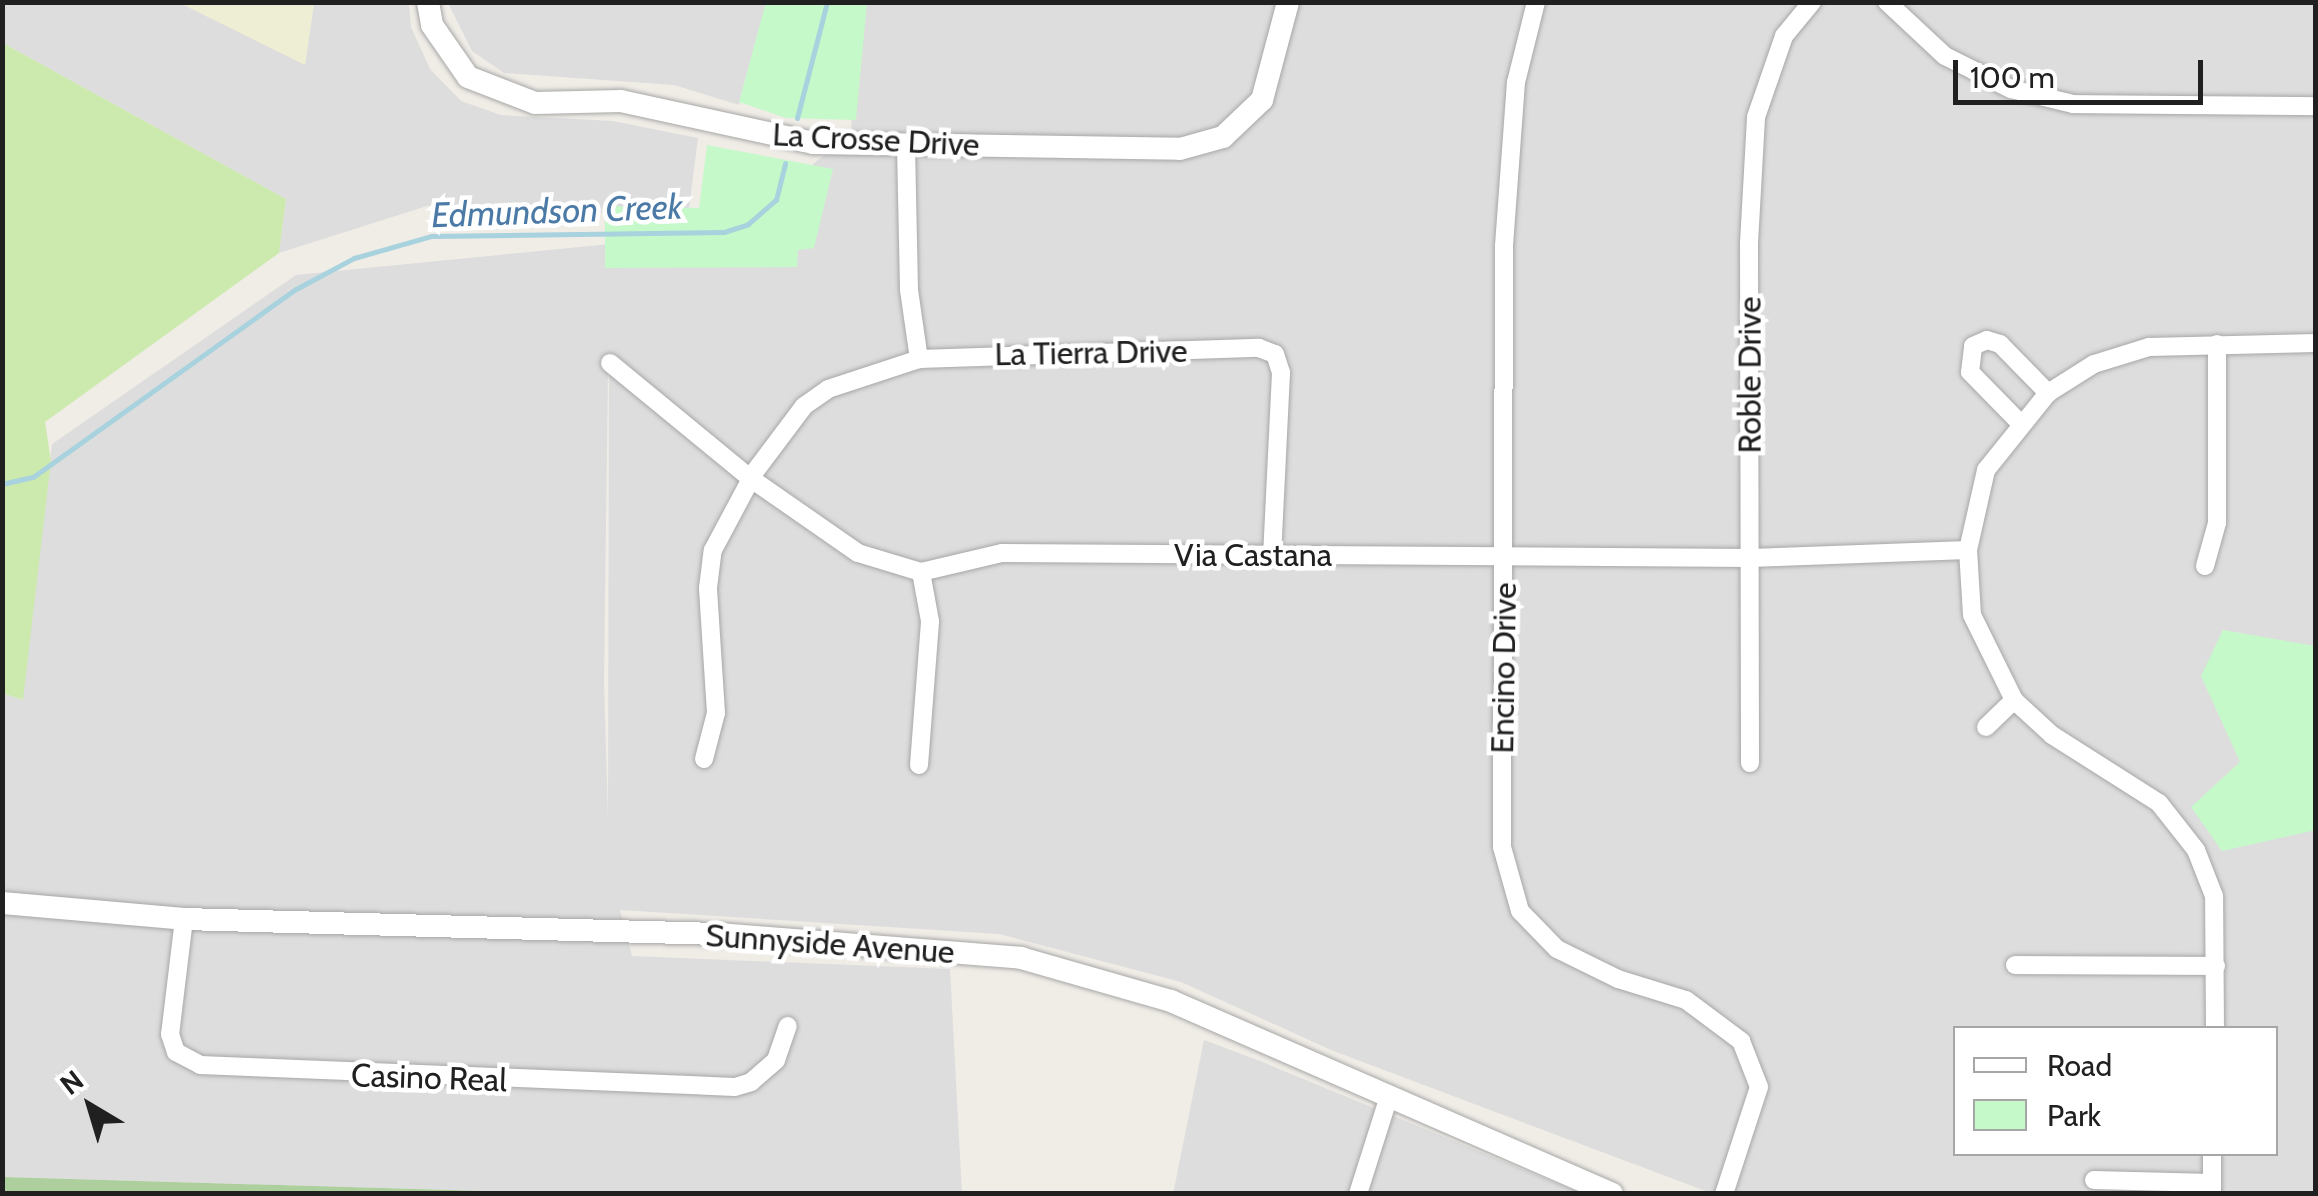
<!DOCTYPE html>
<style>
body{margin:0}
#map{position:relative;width:2318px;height:1196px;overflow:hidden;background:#f0ede7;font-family:Cabin,sans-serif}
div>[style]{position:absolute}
.residential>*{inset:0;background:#dedddd}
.farmland>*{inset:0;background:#edeed3}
.grass>*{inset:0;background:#cce9ae}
.forest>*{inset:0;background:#accf9d}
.park>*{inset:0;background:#c6f9c9}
.stream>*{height:5px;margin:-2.5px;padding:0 2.5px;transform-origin:2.5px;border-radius:2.5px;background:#a8d2dd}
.roads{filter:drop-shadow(0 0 2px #a7a7a7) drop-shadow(0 0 2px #a7a7a7)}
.minor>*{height:18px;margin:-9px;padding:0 9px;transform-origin:9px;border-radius:9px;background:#fff}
.tertiary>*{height:22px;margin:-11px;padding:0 11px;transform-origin:11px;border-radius:11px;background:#fff}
span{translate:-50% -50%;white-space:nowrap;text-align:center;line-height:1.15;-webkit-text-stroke:9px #fff;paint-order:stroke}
.street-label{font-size:32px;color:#202020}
.water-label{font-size:35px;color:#4b7aa7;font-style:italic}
.frame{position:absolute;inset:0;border:5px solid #202020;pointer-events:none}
.legend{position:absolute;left:1953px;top:1026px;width:325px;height:130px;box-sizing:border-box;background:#fff;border:2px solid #a6a6a6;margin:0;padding:12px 18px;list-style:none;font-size:30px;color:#202020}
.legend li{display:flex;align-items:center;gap:20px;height:50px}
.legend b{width:50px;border:2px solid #a6a6a6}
.north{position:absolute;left:40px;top:1056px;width:100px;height:100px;-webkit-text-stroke:8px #fff;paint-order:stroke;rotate:322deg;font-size:28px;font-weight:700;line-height:40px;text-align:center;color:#202020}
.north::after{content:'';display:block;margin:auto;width:35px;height:45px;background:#202020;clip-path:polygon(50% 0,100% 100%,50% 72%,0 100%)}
.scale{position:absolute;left:1953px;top:60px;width:250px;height:45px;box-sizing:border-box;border:5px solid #202020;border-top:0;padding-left:12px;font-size:30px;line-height:35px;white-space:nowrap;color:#202020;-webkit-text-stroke:8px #fff;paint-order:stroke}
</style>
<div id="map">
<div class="residential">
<i style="clip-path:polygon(3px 3px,180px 3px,305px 64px,314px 3px,409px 3px,411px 27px,430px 69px,461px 101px,501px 115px,613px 121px,698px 138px,688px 216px,427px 206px,279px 253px,286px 199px,3px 43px)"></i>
<i style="clip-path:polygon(448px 3px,768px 3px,739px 105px,674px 85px,504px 73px,472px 51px)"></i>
<i style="clip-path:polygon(evenodd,866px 3px,2315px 3px,2315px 1193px,1711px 1193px,1331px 1050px,1181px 982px,999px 934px,620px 910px,632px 956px,950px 969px,962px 1193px,551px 1193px,3px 1177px,2px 693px,22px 700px,52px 444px,296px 275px,610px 244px,803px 211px,813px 164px,851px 133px,856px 37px,866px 3px,608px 371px,609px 371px,608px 818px,604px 681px,608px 371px,866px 3px,1956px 1028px,2276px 1028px,2276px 1154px,1956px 1154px,1956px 1028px)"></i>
<i style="clip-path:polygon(1204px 1040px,1260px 1061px,1580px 1193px,1173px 1194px)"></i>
</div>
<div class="farmland">
<i style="clip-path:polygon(180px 3px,314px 3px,305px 65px)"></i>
</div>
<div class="grass">
<i style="clip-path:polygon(3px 43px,286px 199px,279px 253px,45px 422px,51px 461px,23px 700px,2px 693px)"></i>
</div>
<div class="forest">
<i style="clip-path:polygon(3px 1177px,551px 1193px,3px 1194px)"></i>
</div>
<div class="park">
<i style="clip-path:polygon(766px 2px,867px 3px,856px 120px,786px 118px,739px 102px)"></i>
<i style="clip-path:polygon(707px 145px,833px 169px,814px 248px,798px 250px,797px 267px,605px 268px,605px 206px,699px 208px)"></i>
<i style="clip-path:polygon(2223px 630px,2315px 646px,2316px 830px,2222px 851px,2191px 807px,2240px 762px,2201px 676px)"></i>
</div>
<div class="stream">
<i style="left:797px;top:118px;width:120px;rotate:-75.5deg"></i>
<i style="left:2px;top:484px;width:32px;rotate:-13deg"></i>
<i style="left:33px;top:477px;width:323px;rotate:-35.6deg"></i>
<i style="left:296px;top:289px;width:66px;rotate:-28.1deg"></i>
<i style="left:354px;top:258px;width:80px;rotate:-15.9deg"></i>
<i style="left:431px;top:236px;width:293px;rotate:-0.8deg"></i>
<i style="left:724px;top:232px;width:25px;rotate:-18deg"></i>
<i style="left:748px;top:224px;width:37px;rotate:-41deg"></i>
<i style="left:776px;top:200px;width:38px;rotate:-76deg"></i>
</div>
<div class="roads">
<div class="minor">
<i style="left:1536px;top:2px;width:82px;rotate:104deg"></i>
<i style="left:1516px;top:82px;width:164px;rotate:94.2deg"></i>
<i style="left:1504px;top:246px;width:601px;rotate:90.19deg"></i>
<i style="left:1502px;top:847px;width:66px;rotate:74.3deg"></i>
<i style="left:1520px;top:911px;width:53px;rotate:45.8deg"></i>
<i style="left:1557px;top:949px;width:68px;rotate:26.2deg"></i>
<i style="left:1618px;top:979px;width:71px;rotate:17.2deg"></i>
<i style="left:1686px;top:1000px;width:69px;rotate:36.7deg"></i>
<i style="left:1741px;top:1041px;width:49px;rotate:68.6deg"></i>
<i style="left:1759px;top:1087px;width:113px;rotate:108.1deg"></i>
<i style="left:1887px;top:2px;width:79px;rotate:43deg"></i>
<i style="left:1945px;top:56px;width:74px;rotate:26.6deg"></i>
<i style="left:2011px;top:89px;width:64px;rotate:13.6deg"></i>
<i style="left:2073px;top:104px;width:243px;rotate:0.5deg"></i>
<i style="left:906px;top:146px;width:144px;rotate:88.8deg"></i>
<i style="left:909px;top:290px;width:70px;rotate:81.8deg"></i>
<i style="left:610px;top:363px;width:181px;rotate:39.4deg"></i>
<i style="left:750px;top:478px;width:131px;rotate:34.8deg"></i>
<i style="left:858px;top:553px;width:66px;rotate:16.8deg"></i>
<i style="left:921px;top:572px;width:83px;rotate:-13.2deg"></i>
<i style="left:1002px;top:553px;width:749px;rotate:0.38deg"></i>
<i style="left:1751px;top:558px;width:217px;rotate:-2.1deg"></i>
<i style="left:2019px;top:422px;width:70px;rotate:-134.4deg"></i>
<i style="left:1970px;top:372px;width:26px;rotate:-83deg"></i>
<i style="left:1973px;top:346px;width:15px;rotate:-23deg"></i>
<i style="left:1987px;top:340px;width:14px;rotate:17deg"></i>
<i style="left:2000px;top:344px;width:69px;rotate:45.6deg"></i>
<i style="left:750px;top:478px;width:90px;rotate:-53.1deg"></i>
<i style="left:804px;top:406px;width:29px;rotate:-35deg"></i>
<i style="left:828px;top:389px;width:96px;rotate:-18.2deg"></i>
<i style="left:919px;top:359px;width:340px;rotate:-1.9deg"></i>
<i style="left:1259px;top:348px;width:17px;rotate:21deg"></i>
<i style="left:1275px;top:354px;width:20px;rotate:72deg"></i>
<i style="left:1281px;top:373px;width:182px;rotate:92.8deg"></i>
<i style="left:2205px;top:566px;width:45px;rotate:-74.4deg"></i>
<i style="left:2217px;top:523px;width:179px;rotate:-90deg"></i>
<i style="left:1986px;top:727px;width:39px;rotate:-44deg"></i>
<i style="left:704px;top:759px;width:48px;rotate:-75.4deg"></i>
<i style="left:716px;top:713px;width:125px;rotate:-93.7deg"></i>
<i style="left:708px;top:588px;width:38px;rotate:-83deg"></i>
<i style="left:713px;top:550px;width:83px;rotate:-61.9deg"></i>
<i style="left:1750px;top:763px;width:520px;rotate:-90.11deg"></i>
<i style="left:1749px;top:243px;width:126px;rotate:-86.8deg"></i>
<i style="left:1756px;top:117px;width:86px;rotate:-70.9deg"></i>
<i style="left:1784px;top:36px;width:44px;rotate:-50.5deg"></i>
<i style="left:919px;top:765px;width:144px;rotate:-85.6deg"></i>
<i style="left:930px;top:621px;width:50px;rotate:-100.4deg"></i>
<i style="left:184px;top:919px;width:116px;rotate:96.9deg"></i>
<i style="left:170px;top:1034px;width:19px;rotate:72deg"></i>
<i style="left:176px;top:1052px;width:27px;rotate:28deg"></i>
<i style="left:200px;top:1065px;width:535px;rotate:2.35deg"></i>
<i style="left:735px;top:1087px;width:17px;rotate:-17deg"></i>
<i style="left:751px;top:1082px;width:33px;rotate:-41deg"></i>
<i style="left:776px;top:1060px;width:36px;rotate:-71deg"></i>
<i style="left:2015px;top:965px;width:201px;rotate:0.3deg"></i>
<i style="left:2215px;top:1028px;width:132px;rotate:-90.4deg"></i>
<i style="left:2214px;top:896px;width:49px;rotate:-111.4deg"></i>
<i style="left:2196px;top:850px;width:60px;rotate:-128.2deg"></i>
<i style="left:2159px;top:803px;width:127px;rotate:-147.6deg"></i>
<i style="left:2052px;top:735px;width:52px;rotate:-137.4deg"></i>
<i style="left:2014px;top:700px;width:95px;rotate:-116.3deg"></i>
<i style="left:1972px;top:615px;width:65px;rotate:-93.5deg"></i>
<i style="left:1968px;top:550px;width:82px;rotate:-77.3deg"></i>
<i style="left:1986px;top:470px;width:99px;rotate:-51.2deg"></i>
<i style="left:2048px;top:393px;width:54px;rotate:-32.2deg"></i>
<i style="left:2094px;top:364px;width:58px;rotate:-17.2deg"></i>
<i style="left:2149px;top:347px;width:167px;rotate:-1.4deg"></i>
<i style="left:2094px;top:1180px;width:118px;rotate:1.5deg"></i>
<i style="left:2212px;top:1193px;width:39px;rotate:-90deg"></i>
<i style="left:1358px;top:1194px;width:103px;rotate:-72.4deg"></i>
</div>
<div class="tertiary">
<i style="left:428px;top:2px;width:23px;rotate:80deg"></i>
<i style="left:432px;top:25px;width:63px;rotate:55.3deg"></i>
<i style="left:468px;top:77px;width:72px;rotate:21.2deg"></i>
<i style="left:535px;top:103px;width:86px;rotate:-1.3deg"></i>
<i style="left:621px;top:101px;width:197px;rotate:12.3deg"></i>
<i style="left:813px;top:143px;width:367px;rotate:0.9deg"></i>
<i style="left:1180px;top:149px;width:45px;rotate:-15.6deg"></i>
<i style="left:1223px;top:137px;width:54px;rotate:-43.5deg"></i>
<i style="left:1262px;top:100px;width:101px;rotate:-75.1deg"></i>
<i style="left:2px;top:903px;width:183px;rotate:5deg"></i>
<i style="left:184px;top:919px;width:535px;rotate:1.61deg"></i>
<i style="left:719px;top:934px;width:303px;rotate:4.5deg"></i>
<i style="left:1021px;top:958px;width:156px;rotate:16deg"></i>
<i style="left:1171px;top:1001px;width:481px;rotate:23.6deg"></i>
</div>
</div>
<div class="street-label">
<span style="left:876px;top:140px;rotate:3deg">La Crosse Drive</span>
<span style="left:1091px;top:353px;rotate:-1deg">La Tierra Drive</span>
<span style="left:1750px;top:375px;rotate:-90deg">Roble Drive</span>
<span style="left:1253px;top:555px">Via Castana</span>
<span style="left:1504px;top:668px;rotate:-89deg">Encino Drive</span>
<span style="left:830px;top:944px;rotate:4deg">Sunnyside Avenue</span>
<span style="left:429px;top:1078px;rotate:2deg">Casino Real</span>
</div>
<div class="water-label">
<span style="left:557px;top:211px;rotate:-2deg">Edmundson Creek</span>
</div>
<div class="frame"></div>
<ul class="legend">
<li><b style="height:12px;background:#fff"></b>Road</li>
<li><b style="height:28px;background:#c6f9c9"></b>Park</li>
</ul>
<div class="north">N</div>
<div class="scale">100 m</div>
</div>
